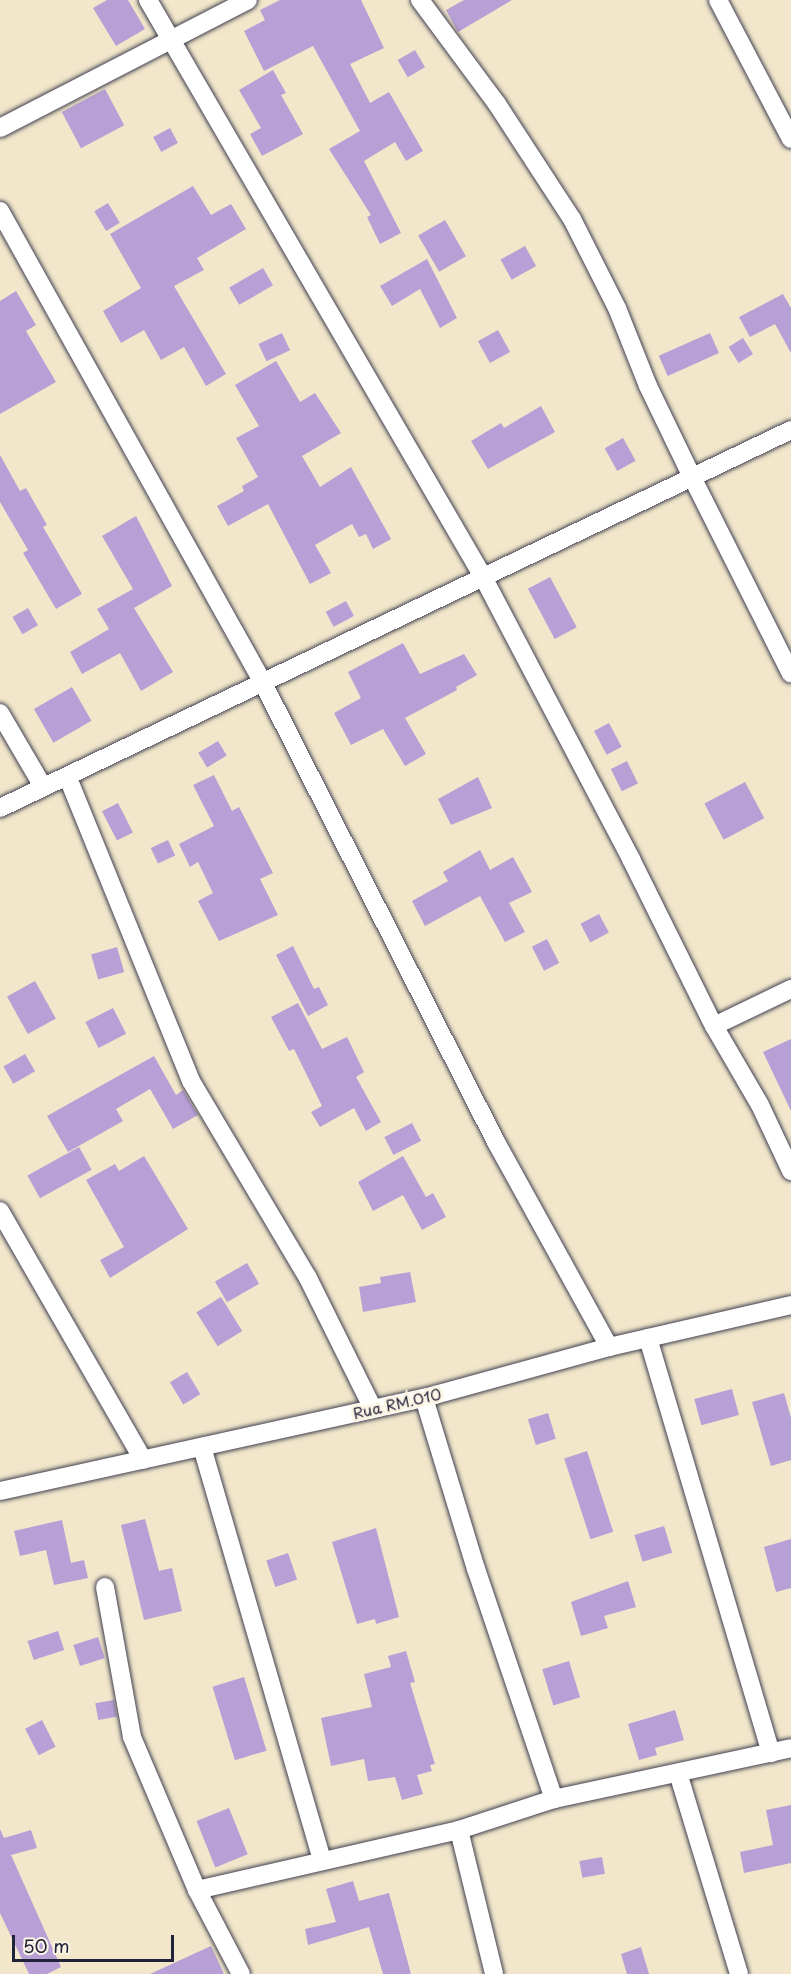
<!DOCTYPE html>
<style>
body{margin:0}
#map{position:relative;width:791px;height:1974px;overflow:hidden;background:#f2e7cb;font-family:"Playpen Sans",sans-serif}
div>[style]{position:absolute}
.building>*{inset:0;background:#b7a0d5;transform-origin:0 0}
.roads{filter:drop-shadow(0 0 2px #414051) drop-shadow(0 0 2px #414051)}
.minor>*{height:18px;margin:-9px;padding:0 9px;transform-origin:9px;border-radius:9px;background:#fff}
span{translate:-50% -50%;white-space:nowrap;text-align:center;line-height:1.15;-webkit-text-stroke:6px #fcf5e5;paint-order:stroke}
.street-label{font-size:15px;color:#22223b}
.scale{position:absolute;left:12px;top:1935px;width:162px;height:27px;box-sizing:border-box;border:3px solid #22223b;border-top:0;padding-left:8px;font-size:18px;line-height:21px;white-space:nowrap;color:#22223b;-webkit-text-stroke:4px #fcf5e5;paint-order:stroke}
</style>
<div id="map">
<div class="building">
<i style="clip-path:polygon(107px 0,128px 0,145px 29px,116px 46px,93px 8px)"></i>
<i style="clip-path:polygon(280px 0,361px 0,384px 48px,350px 64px,370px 103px,389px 92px,423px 151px,406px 161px,395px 142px,364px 161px,401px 233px,380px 244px,367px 217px,371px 215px,329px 149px,360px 131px,313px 46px,264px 71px,244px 31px,265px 20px,260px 10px)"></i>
<i style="clip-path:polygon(464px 0,512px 0,458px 32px,446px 10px)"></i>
<i style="left:415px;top:50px;width:20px;height:20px;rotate:60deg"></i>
<i style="clip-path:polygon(273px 70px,286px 93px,281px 95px,303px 134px,262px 156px,250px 134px,261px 128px,239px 90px)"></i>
<i style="left:105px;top:89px;width:41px;height:49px;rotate:62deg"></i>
<i style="left:170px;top:128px;width:17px;height:19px;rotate:62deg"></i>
<i style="clip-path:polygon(193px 186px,211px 215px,231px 204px,246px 229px,197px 258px,204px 270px,174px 286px,226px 374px,206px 386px,184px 347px,161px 360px,144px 330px,121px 343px,103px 311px,141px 288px,110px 234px)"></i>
<i style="left:108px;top:203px;width:23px;height:16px;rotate:59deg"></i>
<i style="left:445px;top:220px;width:42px;height:31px;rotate:60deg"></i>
<i style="left:525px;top:246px;width:23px;height:28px;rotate:61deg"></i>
<i style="clip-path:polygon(427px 259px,457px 318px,440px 328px,420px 289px,392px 306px,380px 286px)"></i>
<i style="left:263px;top:268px;width:20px;height:39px;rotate:60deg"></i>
<i style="clip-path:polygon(16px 291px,36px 325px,26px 331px,56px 382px,0 414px,0 301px)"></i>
<i style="clip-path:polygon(783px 294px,791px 308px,791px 353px,775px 324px,750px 337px,739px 317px)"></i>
<i style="left:498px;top:330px;width:25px;height:23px;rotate:61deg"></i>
<i style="left:282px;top:333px;width:19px;height:26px;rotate:65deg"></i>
<i style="left:710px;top:333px;width:22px;height:56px;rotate:66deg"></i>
<i style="left:743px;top:338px;width:19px;height:17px;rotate:58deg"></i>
<i style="clip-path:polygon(276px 361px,300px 402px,315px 393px,341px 433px,302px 456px,320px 487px,351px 467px,391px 539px,373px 549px,366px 534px,359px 537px,352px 524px,315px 545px,331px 573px,310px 584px,268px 504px,228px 526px,217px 506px,244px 491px,242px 486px,258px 477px,236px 438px,259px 426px,235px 385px)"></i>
<i style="clip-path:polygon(541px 406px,555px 432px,488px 469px,471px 441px,501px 423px,504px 428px)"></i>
<i style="left:623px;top:438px;width:26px;height:21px;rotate:61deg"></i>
<i style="clip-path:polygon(0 455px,20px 491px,26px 488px,47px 525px,43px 527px,82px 594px,56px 609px,23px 553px,28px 550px,0 502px)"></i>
<i style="clip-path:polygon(136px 516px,172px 586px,134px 608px,173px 672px,141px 691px,120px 653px,82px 674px,70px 652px,109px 629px,97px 609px,133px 589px,102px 536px)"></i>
<i style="left:550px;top:577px;width:57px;height:25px;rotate:62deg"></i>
<i style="left:346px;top:601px;width:17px;height:23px;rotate:62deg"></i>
<i style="left:28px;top:608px;width:20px;height:18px;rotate:60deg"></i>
<i style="clip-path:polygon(403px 643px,420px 674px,464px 654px,477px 675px,456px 687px,457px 690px,405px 718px,426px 754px,405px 766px,383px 729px,351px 745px,334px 713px,361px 698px,348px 672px)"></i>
<i style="left:72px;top:687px;width:39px;height:44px;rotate:60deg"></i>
<i style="left:609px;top:723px;width:27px;height:17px;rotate:62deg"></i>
<i style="left:218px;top:741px;width:17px;height:23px;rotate:59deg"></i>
<i style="left:627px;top:761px;width:25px;height:18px;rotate:64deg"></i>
<i style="clip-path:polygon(214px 775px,232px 811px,239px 807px,273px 873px,260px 879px,278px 915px,219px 941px,198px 901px,213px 893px,198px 862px,190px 867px,179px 844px,214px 826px,193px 785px)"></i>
<i style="clip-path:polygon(478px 777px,492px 808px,451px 825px,438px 799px)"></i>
<i style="left:745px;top:782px;width:41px;height:46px;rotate:62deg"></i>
<i style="left:118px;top:803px;width:33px;height:18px;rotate:63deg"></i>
<i style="left:168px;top:840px;width:17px;height:19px;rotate:65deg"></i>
<i style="clip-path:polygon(480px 850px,490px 870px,513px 857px,532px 892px,509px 903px,525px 932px,505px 942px,480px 896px,425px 926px,412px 901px,448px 881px,443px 872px)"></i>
<i style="left:599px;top:914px;width:21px;height:21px;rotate:62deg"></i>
<i style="left:547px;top:939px;width:27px;height:17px;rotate:63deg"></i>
<i style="clip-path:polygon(293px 946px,314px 989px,319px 987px,328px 1005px,308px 1016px,276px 955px)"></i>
<i style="left:117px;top:947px;width:26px;height:27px;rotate:74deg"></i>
<i style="left:35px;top:981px;width:43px;height:32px;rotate:61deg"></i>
<i style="clip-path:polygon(298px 1003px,322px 1049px,347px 1037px,364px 1072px,356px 1077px,381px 1122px,366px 1131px,354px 1108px,320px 1127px,311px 1112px,322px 1106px,294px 1049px,289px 1051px,271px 1017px)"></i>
<i style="left:113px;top:1008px;width:29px;height:31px;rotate:63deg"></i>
<i style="clip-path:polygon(791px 1039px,791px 1111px,763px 1052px)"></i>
<i style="left:25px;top:1054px;width:20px;height:25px;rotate:60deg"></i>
<i style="clip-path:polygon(154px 1056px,176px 1095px,183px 1090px,198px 1115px,173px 1129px,150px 1089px,116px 1109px,123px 1121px,68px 1152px,47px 1116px)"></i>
<i style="left:412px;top:1123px;width:20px;height:31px;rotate:63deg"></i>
<i style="left:79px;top:1147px;width:26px;height:59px;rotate:61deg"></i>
<i style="clip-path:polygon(144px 1156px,188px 1229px,110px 1278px,100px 1260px,124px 1247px,86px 1180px,115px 1164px,119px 1171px)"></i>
<i style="clip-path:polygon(403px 1156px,426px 1197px,433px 1193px,446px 1217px,422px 1230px,403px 1195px,373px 1211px,358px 1182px)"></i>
<i style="left:247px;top:1263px;width:24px;height:37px;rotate:60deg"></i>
<i style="clip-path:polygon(410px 1272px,416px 1302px,363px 1312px,359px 1287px,381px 1283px,380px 1277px)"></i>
<i style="left:221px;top:1297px;width:40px;height:29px;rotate:58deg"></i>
<i style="left:187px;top:1372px;width:26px;height:20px;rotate:59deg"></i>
<i style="left:732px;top:1389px;width:27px;height:39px;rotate:75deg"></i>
<i style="clip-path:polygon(784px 1393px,791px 1418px,791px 1460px,771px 1466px,752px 1402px)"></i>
<i style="left:548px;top:1413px;width:27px;height:21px;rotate:73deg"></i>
<i style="left:587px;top:1451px;width:85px;height:24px;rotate:72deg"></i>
<i style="clip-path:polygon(145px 1519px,159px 1571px,172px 1568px,182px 1611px,144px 1620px,121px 1525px)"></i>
<i style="clip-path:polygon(62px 1520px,71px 1563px,84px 1560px,88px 1578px,54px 1585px,46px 1550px,20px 1556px,14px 1531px)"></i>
<i style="left:664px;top:1526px;width:28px;height:31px;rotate:73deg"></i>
<i style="clip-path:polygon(376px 1528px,399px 1617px,376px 1624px,375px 1619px,357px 1624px,332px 1542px)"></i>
<i style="clip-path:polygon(791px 1539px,791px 1588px,776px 1592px,764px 1547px)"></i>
<i style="left:288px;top:1553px;width:28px;height:23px;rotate:71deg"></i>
<i style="clip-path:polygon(628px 1581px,636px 1607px,604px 1616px,608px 1628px,581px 1636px,571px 1602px)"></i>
<i style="left:58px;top:1631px;width:20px;height:32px;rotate:72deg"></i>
<i style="left:98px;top:1637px;width:22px;height:26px;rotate:72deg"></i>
<i style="clip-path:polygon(406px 1651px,415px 1682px,410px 1683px,435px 1764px,430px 1765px,432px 1771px,417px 1775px,423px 1794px,402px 1800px,395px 1777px,368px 1781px,364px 1759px,331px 1766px,321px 1718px,372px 1707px,364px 1674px,391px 1667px,388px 1656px)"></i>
<i style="left:569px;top:1661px;width:38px;height:28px;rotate:73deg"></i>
<i style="left:244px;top:1677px;width:77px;height:33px;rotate:73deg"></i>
<i style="left:114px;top:1700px;width:17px;height:19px;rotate:80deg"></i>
<i style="clip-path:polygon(675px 1710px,684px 1740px,655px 1748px,657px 1755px,639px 1760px,628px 1724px)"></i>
<i style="left:42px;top:1720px;width:30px;height:19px;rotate:63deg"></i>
<i style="clip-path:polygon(791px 1805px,791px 1863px,744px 1873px,740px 1852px,773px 1845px,766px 1810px)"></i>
<i style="left:229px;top:1808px;width:50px;height:35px;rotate:68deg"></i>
<i style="clip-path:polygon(0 1829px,4px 1838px,31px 1830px,37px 1848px,11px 1855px,61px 1967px,47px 1974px,29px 1974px,0 1913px)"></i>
<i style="left:602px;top:1857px;width:17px;height:23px;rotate:80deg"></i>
<i style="clip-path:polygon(353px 1881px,359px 1901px,389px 1893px,411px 1974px,383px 1974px,369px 1927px,308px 1945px,305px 1929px,336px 1922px,326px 1889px)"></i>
<i style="clip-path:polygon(211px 1946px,224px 1974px,150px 1974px)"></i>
<i style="clip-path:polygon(641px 1947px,649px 1974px,627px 1974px,621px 1954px)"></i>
</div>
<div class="roads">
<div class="minor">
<i style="left:148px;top:0;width:665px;rotate:59.85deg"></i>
<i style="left:482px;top:575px;width:321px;rotate:62.3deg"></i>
<i style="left:631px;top:859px;width:186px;rotate:63.6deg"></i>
<i style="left:714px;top:1026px;width:91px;rotate:59.8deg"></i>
<i style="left:760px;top:1105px;width:73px;rotate:64.8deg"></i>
<i style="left:420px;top:0;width:129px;rotate:53.5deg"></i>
<i style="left:497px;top:104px;width:137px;rotate:56.9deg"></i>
<i style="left:572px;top:219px;width:100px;rotate:63.2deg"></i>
<i style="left:617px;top:308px;width:84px;rotate:68.3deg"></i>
<i style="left:648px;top:386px;width:101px;rotate:64.2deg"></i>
<i style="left:692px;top:477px;width:220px;rotate:63.3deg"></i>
<i style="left:718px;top:0;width:157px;rotate:62.3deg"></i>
<i style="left:0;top:128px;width:279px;rotate:-27.3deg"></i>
<i style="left:0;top:211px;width:538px;rotate:60.86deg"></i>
<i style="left:262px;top:681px;width:517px;rotate:63.09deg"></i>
<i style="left:496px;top:1142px;width:234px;rotate:61.1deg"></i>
<i style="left:0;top:713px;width:83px;rotate:59.7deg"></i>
<i style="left:68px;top:778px;width:327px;rotate:67.9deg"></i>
<i style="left:191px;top:1081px;width:229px;rotate:59.3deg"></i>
<i style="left:308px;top:1278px;width:146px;rotate:63.6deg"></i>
<i style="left:0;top:808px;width:877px;rotate:-25.54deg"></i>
<i style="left:714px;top:1026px;width:85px;rotate:-25.7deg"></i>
<i style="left:0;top:1211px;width:287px;rotate:60.1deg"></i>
<i style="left:648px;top:1338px;width:433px;rotate:73.5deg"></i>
<i style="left:424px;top:1398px;width:179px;rotate:73.1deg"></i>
<i style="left:476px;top:1569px;width:243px;rotate:71.3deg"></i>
<i style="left:202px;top:1447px;width:431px;rotate:73.8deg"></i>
<i style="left:0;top:1491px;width:434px;rotate:-12.4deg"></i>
<i style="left:424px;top:1398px;width:192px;rotate:-15.4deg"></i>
<i style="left:609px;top:1347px;width:187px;rotate:-13deg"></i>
<i style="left:105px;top:1587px;width:152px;rotate:79.8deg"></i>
<i style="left:132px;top:1737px;width:166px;rotate:67deg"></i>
<i style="left:197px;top:1890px;width:95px;rotate:62.4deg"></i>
<i style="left:678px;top:1773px;width:210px;rotate:73.1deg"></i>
<i style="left:459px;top:1830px;width:148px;rotate:76.3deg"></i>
<i style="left:197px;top:1890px;width:269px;rotate:-12.9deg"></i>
<i style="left:459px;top:1830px;width:100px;rotate:-18.1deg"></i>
<i style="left:554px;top:1799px;width:242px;rotate:-12.1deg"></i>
</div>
</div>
<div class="street-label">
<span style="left:397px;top:1403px;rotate:-13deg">Rua RM.010</span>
</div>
<div class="scale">50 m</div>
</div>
